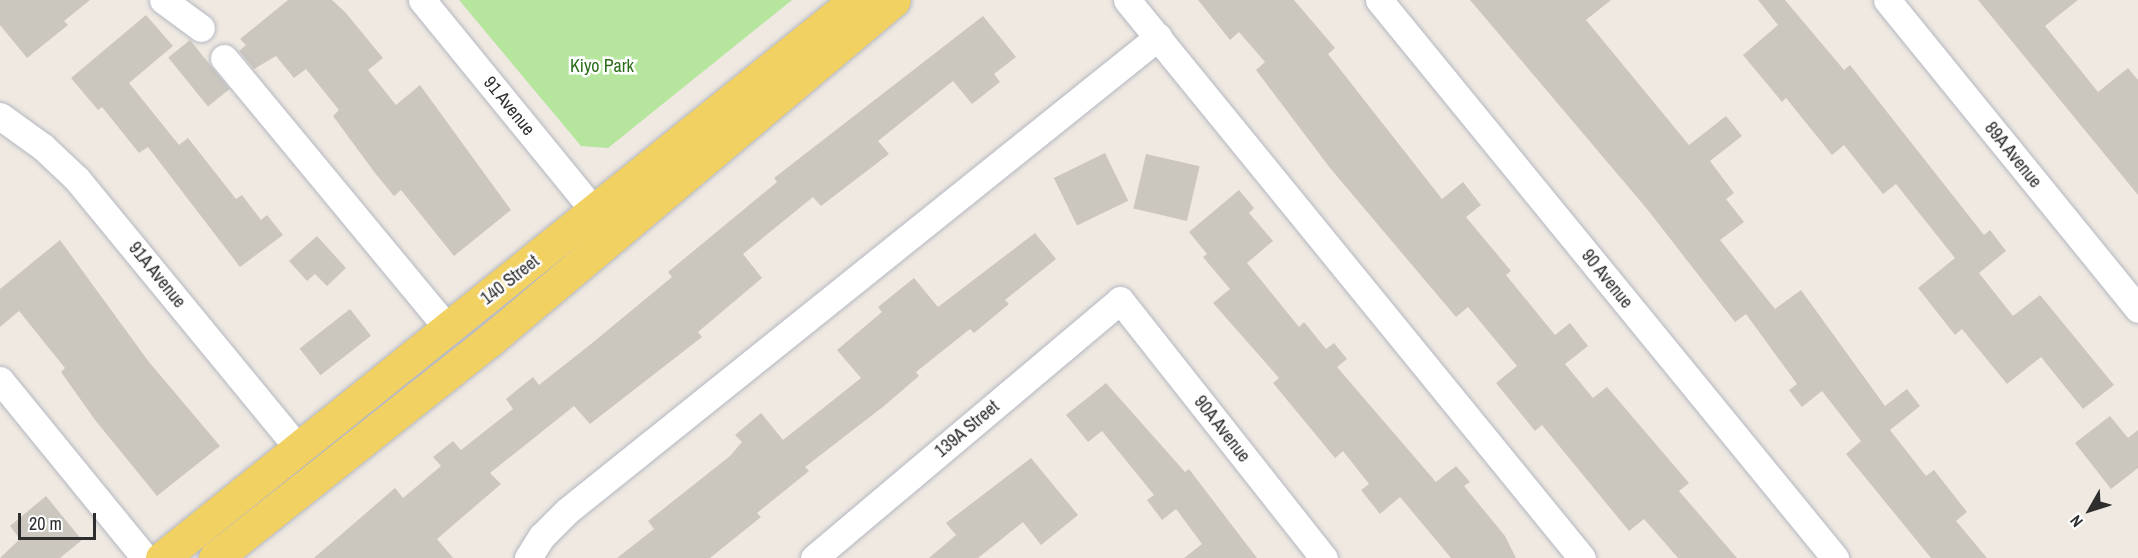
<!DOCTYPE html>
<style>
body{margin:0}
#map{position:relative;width:2138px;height:558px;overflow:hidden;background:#efe9e1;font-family:"Archivo Narrow",sans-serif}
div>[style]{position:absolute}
.green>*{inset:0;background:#b6e59e}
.building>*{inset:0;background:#cbc7bf;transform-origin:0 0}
.roads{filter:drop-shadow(0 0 2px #b4b7c1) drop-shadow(0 0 2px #b4b7c1)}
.minor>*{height:27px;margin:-13.5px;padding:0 13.5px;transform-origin:13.5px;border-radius:13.5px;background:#fff}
.major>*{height:33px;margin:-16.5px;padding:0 16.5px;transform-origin:16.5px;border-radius:16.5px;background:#f2d163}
span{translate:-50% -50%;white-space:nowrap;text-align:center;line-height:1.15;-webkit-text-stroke:5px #fff;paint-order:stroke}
.park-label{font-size:18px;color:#2c6e1b}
.street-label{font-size:18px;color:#2e2e2e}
.north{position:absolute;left:2060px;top:480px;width:60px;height:60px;-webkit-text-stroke:4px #fff;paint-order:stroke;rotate:231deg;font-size:16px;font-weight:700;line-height:24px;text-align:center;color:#2e2e2e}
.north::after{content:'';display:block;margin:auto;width:21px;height:27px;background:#2e2e2e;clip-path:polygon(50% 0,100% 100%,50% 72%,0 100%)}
.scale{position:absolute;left:18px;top:513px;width:78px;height:27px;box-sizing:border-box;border:3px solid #2e2e2e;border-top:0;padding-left:8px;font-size:18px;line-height:21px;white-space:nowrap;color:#2e2e2e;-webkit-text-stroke:4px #fff;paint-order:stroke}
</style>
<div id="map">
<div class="green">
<i style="clip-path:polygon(459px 0,792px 0,608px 148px,581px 146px)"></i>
</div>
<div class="building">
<i style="clip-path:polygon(0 0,90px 0,64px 21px,68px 25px,27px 58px,0 25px)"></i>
<i style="clip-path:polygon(288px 0,332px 0,345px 12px,383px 58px,368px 70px,396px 105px,420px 85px,511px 210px,454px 256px,401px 190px,394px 196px,375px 173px,333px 116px,339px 110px,306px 69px,294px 78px,276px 56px,254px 69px,239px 51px,246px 45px,240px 39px)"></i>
<i style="clip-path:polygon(1198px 0,1294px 0,1335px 48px,1328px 54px,1442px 199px,1463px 182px,1481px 205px,1466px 217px,1511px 271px,1506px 275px,1555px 335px,1570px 323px,1588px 346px,1565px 364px,1593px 398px,1607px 387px,1689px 483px,1679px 491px,1737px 558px,1678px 558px,1644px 519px,1629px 531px,1542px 425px,1535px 431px,1496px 383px,1517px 366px,1468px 307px,1456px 317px,1330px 168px,1256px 70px,1265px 62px,1239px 32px,1230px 40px)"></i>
<i style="clip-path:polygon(1470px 0,1611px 0,1586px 20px,1689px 145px,1726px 116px,1742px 136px,1710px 161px,1734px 193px,1726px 199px,1744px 222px,1720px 240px,1775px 309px,1801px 290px,1885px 406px,1907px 389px,1920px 406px,1890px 430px,1926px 476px,1934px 470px,1967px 512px,1956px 521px,1987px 558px,1931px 558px,1846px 454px,1861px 441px,1822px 391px,1802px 407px,1789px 390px,1797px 384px,1746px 314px,1735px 322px,1647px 209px)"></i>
<i style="clip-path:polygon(1758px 0,1785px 0,1844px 70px,1850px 65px,1984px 235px,1990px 230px,2006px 251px,1979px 273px,2013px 316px,2040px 295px,2114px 385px,2083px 409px,2041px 357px,2007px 384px,1962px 329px,1955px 335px,1918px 288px,1955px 258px,1896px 184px,1883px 194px,1844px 145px,1832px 155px,1786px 98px,1782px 102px,1743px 55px,1778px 25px)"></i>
<i style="clip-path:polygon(1978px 0,2078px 0,2045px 26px,2098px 92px,2128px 68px,2138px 80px,2138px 195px)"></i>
<i style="clip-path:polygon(146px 15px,173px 46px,129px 83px,179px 145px,188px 138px,236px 199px,242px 195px,261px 220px,267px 215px,283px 235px,240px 267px,148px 147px,139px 153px,102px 107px,98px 110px,71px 78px)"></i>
<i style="clip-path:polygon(983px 16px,1016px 57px,994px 74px,1000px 82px,972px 104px,953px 81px,878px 141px,889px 154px,821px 206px,813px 197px,743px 254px,762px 278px,698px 332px,702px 337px,590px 424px,574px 406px,490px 473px,501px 484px,437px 539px,453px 558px,314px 558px,395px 488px,403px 498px,441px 466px,433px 457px,453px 441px,461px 450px,513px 409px,506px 399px,533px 377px,539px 385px,591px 344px,672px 277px,668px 272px,777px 182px,774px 178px)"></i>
<i style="left:190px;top:40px;width:63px;height:28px;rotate:51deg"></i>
<i style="left:1105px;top:153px;width:53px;height:57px;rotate:64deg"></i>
<i style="left:1146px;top:154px;width:55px;height:56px;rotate:13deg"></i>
<i style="clip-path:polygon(1239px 190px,1254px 208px,1249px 213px,1273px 241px,1247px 263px,1299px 327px,1304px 322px,1326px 349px,1334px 343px,1347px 359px,1337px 367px,1436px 482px,1456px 466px,1470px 482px,1464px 486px,1505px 536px,1516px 558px,1451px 558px,1400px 497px,1380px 514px,1361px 490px,1369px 484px,1343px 451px,1335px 458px,1273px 383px,1279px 378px,1213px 303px,1230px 289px,1203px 257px,1207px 254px,1189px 232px)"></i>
<i style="clip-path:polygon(1035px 233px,1056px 259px,1005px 300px,1009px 304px,974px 333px,970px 329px,916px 372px,919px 376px,884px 406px,805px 467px,809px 471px,757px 513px,761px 517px,710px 558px,617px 558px,654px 529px,648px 521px,730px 456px,742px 442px,735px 435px,761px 413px,783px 440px,861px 378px,837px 350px,882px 312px,878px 307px,914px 278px,938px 307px)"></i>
<i style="clip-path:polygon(317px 236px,346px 268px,327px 286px,315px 274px,307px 281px,289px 261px)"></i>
<i style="clip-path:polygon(60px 240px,149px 362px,220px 446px,157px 496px,95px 420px,61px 372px,65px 368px,19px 311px,0 327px,0 289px)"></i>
<i style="left:350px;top:309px;width:34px;height:64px;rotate:52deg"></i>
<i style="clip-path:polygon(1106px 383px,1185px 472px,1189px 469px,1257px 558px,1184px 558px,1202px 544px,1176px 509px,1162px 520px,1147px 500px,1154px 495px,1102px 431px,1088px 442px,1066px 415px)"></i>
<i style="clip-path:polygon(2110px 416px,2128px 438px,2138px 430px,2138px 468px,2111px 489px,2075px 443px)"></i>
<i style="clip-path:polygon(1031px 458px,1078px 515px,1041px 545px,1023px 522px,978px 558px,929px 558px,956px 535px,946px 523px)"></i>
<i style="clip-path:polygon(46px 496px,82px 540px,60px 558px,0 558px,20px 539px,10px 526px)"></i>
</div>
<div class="roads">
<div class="minor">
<i style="left:163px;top:0;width:47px;rotate:36.4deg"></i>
<i style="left:422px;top:0;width:275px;rotate:50.8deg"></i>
<i style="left:1127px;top:0;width:720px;rotate:50.81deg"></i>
<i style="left:1379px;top:0;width:721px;rotate:50.74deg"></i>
<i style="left:1887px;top:0;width:398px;rotate:50.9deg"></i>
<i style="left:224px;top:58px;width:352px;rotate:50.4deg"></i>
<i style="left:0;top:116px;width:53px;rotate:35.8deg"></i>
<i style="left:43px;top:147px;width:47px;rotate:43.3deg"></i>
<i style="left:77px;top:179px;width:350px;rotate:50.6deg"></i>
<i style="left:0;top:380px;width:230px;rotate:50.8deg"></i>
<i style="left:528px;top:558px;width:26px;rotate:-58deg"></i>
<i style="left:542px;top:536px;width:35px;rotate:-45deg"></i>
<i style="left:567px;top:511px;width:758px;rotate:-38.73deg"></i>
<i style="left:814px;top:558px;width:400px;rotate:-40.1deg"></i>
<i style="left:1120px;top:300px;width:329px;rotate:51.7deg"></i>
</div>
<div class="major">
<i style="left:162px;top:558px;width:891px;rotate:-38.8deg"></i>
<i style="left:215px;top:558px;width:350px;rotate:-38.4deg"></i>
<i style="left:489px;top:341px;width:529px;rotate:-40.1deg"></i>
</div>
</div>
<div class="park-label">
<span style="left:602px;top:66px">Kiyo Park</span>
</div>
<div class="street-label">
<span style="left:509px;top:106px;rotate:51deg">91 Avenue</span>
<span style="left:2013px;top:155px;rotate:51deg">89A Avenue</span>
<span style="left:157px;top:275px;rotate:51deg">91A Avenue</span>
<span style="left:1607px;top:279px;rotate:51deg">90 Avenue</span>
<span style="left:510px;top:280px;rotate:-38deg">140 Street</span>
<span style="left:967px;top:429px;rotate:-40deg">139A Street</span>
<span style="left:1222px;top:429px;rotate:52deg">90A Avenue</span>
</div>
<div class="north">N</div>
<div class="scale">20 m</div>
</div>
